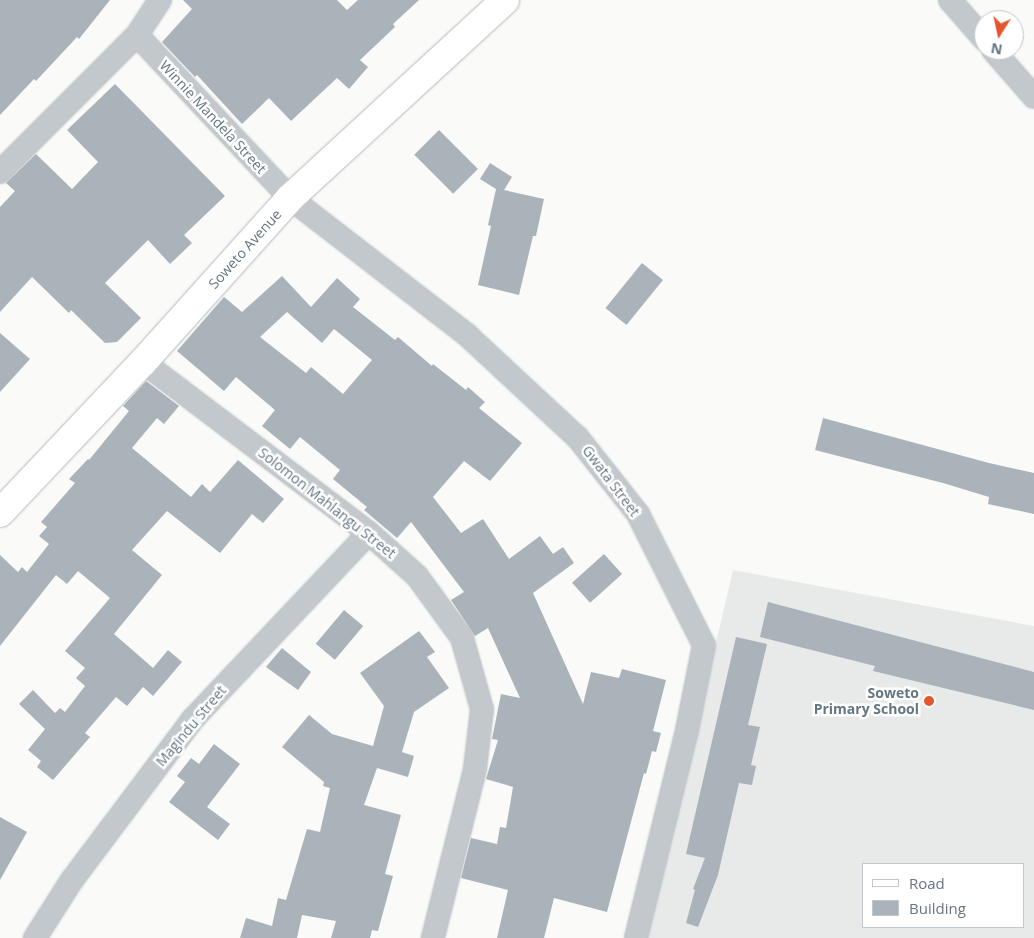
<!DOCTYPE html>
<style>
body{margin:0}
#map{position:relative;width:1034px;height:938px;overflow:hidden;background:#fafaf8;font-family:"Open Sans",sans-serif}
div>[style]{position:absolute}
.built>*{inset:0;background:#e8e9e9}
.building>*{inset:0;background:#aab3b9;transform-origin:0 0}
.roads{filter:drop-shadow(0 0 1px #b3babf) drop-shadow(0 0 1px #b3babf)}
.street>*{height:22px;margin:-11px;padding:0 11px;transform-origin:11px;border-radius:11px;background:#c3c8cc}
.secondary>*{height:28px;margin:-14px;padding:0 14px;transform-origin:14px;border-radius:14px;background:#fff}
.dots>*{width:14px;height:14px;translate:-50% -50%;box-sizing:border-box;border:2px solid #fff;border-radius:50%}
span{translate:-50% -50%;white-space:nowrap;text-align:center;line-height:1.15;-webkit-text-stroke:5px #fff;paint-order:stroke}
.street-label{font-size:14px;color:#657683}
.poi-label{font-size:14px;color:#657683;font-weight:700}
.right{translate:-100% -50%;text-align:right}
.legend{position:absolute;left:862px;top:863px;width:162px;height:65px;box-sizing:border-box;background:#fff;border:1px solid #c1c8cd;margin:0;padding:6px 9px;list-style:none;font-size:15px;color:#657683}
.legend li{display:flex;align-items:center;gap:10px;height:25px}
.legend b{width:25px;border:1px solid #c1c8cd}
.north{position:absolute;left:974px;top:10px;width:50px;height:50px;box-sizing:border-box;background:#fff;border:1px solid #c1c8cd;border-radius:50%;rotate:190deg;font-size:14px;font-weight:700;line-height:20px;text-align:center;color:#657683}
.north::after{content:'';display:block;margin:auto;width:18px;height:22px;background:#e4572e;clip-path:polygon(50% 0,100% 100%,50% 72%,0 100%)}
</style>
<div id="map">
<div class="built">
<i style="clip-path:polygon(evenodd,733px 570px,1034px 626px,1034px 938px,647px 938px,733px 570px,863px 864px,1023px 864px,1023px 927px,863px 927px,863px 864px)"></i>
</div>
<div class="building">
<i style="clip-path:polygon(0 0,110px 0,79px 39px,77px 37px,36px 81px,34px 79px,0 115px)"></i>
<i style="clip-path:polygon(183px 0,337px 0,347px 10px,358px 0,419px 0,393px 24px,395px 27px,360px 60px,368px 67px,349px 89px,337px 78px,291px 121px,269px 98px,242px 124px,197px 75px,195px 77px,162px 42px,192px 9px)"></i>
<i style="clip-path:polygon(115px 84px,225px 196px,184px 235px,192px 243px,170px 264px,148px 240px,105px 283px,141px 318px,117px 342px,105px 343px,71px 310px,69px 313px,32px 277px,0 312px,0 207px,15px 191px,6px 183px,36px 154px,72px 189px,98px 162px,67px 130px)"></i>
<i style="left:439px;top:130px;width:55px;height:35px;rotate:45deg"></i>
<i style="clip-path:polygon(490px 163px,512px 177px,504px 190px,544px 199px,536px 236px,533px 236px,519px 295px,478px 285px,491px 226px,488px 225px,496px 189px,480px 179px)"></i>
<i style="left:642px;top:263px;width:27px;height:58px;rotate:39deg"></i>
<i style="clip-path:polygon(evenodd,282px 276px,311px 307px,337px 278px,360px 299px,353px 307px,395px 340px,398px 337px,432px 366px,433px 364px,466px 390px,468px 387px,485px 402px,479px 408px,522px 443px,490px 481px,464px 461px,433px 497px,461px 533px,483px 519px,509px 559px,540px 536px,553px 554px,563px 547px,574px 563px,533px 593px,583px 704px,591px 672px,619px 678px,622px 669px,666px 680px,653px 731px,661px 733px,656px 752px,652px 751px,646px 774px,644px 773px,607px 912px,554px 898px,544px 938px,497px 938px,508px 890px,461px 878px,471px 838px,497px 844px,500px 827px,506px 828px,513px 787px,486px 779px,498px 740px,492px 739px,501px 694px,520px 698px,488px 628px,475px 636px,451px 600px,464px 592px,411px 522px,397px 538px,364px 510px,367px 507px,333px 479px,340px 470px,300px 437px,290px 449px,262px 426px,275px 410px,236px 377px,224px 391px,177px 351px,224px 297px,242px 312px,282px 276px,287px 312px,322px 343px,334px 329px,372px 360px,343px 394px,311px 367px,306px 373px,260px 337px,287px 312px)"></i>
<i style="clip-path:polygon(0 333px,30px 359px,0 392px)"></i>
<i style="clip-path:polygon(146px 381px,179px 406px,164px 424px,157px 418px,132px 448px,191px 497px,202px 484px,210px 492px,238px 460px,284px 499px,263px 523px,252px 514px,220px 553px,167px 511px,132px 550px,162px 575px,114px 634px,153px 668px,168px 650px,182px 662px,153px 696px,143px 687px,127px 706px,116px 697px,85px 733px,90px 737px,53px 780px,37px 767px,41px 761px,28px 750px,45px 729px,19px 704px,33px 690px,55px 713px,60px 708px,65px 712px,85px 686px,76px 678px,85px 668px,65px 651px,110px 598px,78px 571px,67px 584px,56px 575px,0 646px,0 555px,18px 572px,22px 567px,27px 572px,49px 544px,39px 536px,47px 527px,41px 522px,75px 483px,69px 479px,88px 459px,89px 460px,129px 411px,123px 406px)"></i>
<i style="clip-path:polygon(823px 418px,989px 463px,1034px 473px,1034px 514px,988px 504px,989px 497px,943px 483px,815px 450px)"></i>
<i style="left:604px;top:554px;width:27px;height:43px;rotate:48deg"></i>
<i style="clip-path:polygon(768px 602px,1034px 672px,1034px 710px,873px 671px,875px 666px,760px 637px)"></i>
<i style="left:344px;top:610px;width:25px;height:44px;rotate:40deg"></i>
<i style="clip-path:polygon(419px 631px,435px 652px,427px 657px,449px 688px,414px 712px,402px 752px,414px 756px,408px 777px,377px 768px,364px 805px,401px 815px,385px 874px,393px 876px,378px 931px,372px 930px,370px 938px,331px 938px,336px 921px,302px 915px,297px 938px,240px 938px,246px 918px,272px 926px,278px 898px,286px 900px,307px 829px,320px 832px,330px 788px,323px 786px,324px 782px,282px 747px,309px 715px,332px 734px,373px 746px,384px 706px,360px 673px)"></i>
<i style="clip-path:polygon(736px 637px,767px 644px,748px 725px,760px 727px,751px 765px,756px 766px,752px 785px,739px 783px,718px 875px,698px 927px,686px 923px,695px 890px,693px 889px,705px 858px,686px 854px)"></i>
<i style="clip-path:polygon(282px 648px,311px 672px,298px 690px,266px 667px)"></i>
<i style="clip-path:polygon(214px 744px,240px 764px,207px 807px,230px 824px,218px 840px,169px 802px,185px 782px,177px 776px,191px 758px,199px 764px)"></i>
<i style="clip-path:polygon(0 817px,27px 832px,0 880px)"></i>
</div>
<div class="roads">
<div class="street">
<i style="left:950px;top:0;width:52px;rotate:48.9deg"></i>
<i style="left:137px;top:35px;width:224px;rotate:46.8deg"></i>
<i style="left:290px;top:198px;width:224px;rotate:37.7deg"></i>
<i style="left:467px;top:335px;width:151px;rotate:42.9deg"></i>
<i style="left:578px;top:438px;width:97px;rotate:51.7deg"></i>
<i style="left:638px;top:514px;width:147px;rotate:63.3deg"></i>
<i style="left:704px;top:645px;width:87px;rotate:101.3deg"></i>
<i style="left:687px;top:730px;width:214px;rotate:103.8deg"></i>
<i style="left:993px;top:50px;width:62px;rotate:48.9deg"></i>
<i style="left:0;top:172px;width:194px;rotate:-45deg"></i>
<i style="left:137px;top:35px;width:42px;rotate:-56.7deg"></i>
<i style="left:143px;top:362px;width:283px;rotate:37.1deg"></i>
<i style="left:369px;top:533px;width:64px;rotate:41.9deg"></i>
<i style="left:417px;top:576px;width:77px;rotate:54deg"></i>
<i style="left:462px;top:638px;width:74px;rotate:74.3deg"></i>
<i style="left:482px;top:709px;width:60px;rotate:96.7deg"></i>
<i style="left:475px;top:769px;width:174px;rotate:104deg"></i>
<i style="left:35px;top:938px;width:69px;rotate:-57.5deg"></i>
<i style="left:72px;top:880px;width:200px;rotate:-53.1deg"></i>
<i style="left:192px;top:720px;width:257px;rotate:-46.6deg"></i>
</div>
<div class="secondary">
<i style="left:0;top:513px;width:208px;rotate:-46.6deg"></i>
<i style="left:143px;top:362px;width:220px;rotate:-48.1deg"></i>
<i style="left:290px;top:198px;width:292px;rotate:-42.6deg"></i>
</div>
</div>
<div class="dots">
<i style="left:929px;top:701px;background:#e4572e"></i>
</div>
<div class="street-label">
<span style="left:213px;top:117px;rotate:47deg">Winnie Mandela Street</span>
<span style="left:245px;top:249px;rotate:-48deg">Soweto Avenue</span>
<span style="left:611px;top:481px;rotate:53deg">Gwata Street</span>
<span style="left:327px;top:503px;rotate:38deg">Solomon Mahlangu Street</span>
<span style="left:191px;top:726px;rotate:-50deg">Magindu Street</span>
</div>
<div class="poi-label">
<span class="right" style="left:919px;top:701px">Soweto<br>Primary School</span>
</div>
<ul class="legend">
<li><b style="height:6px;background:#fff"></b>Road</li>
<li><b style="height:14px;background:#aab3b9"></b>Building</li>
</ul>
<div class="north">N</div>
</div>
